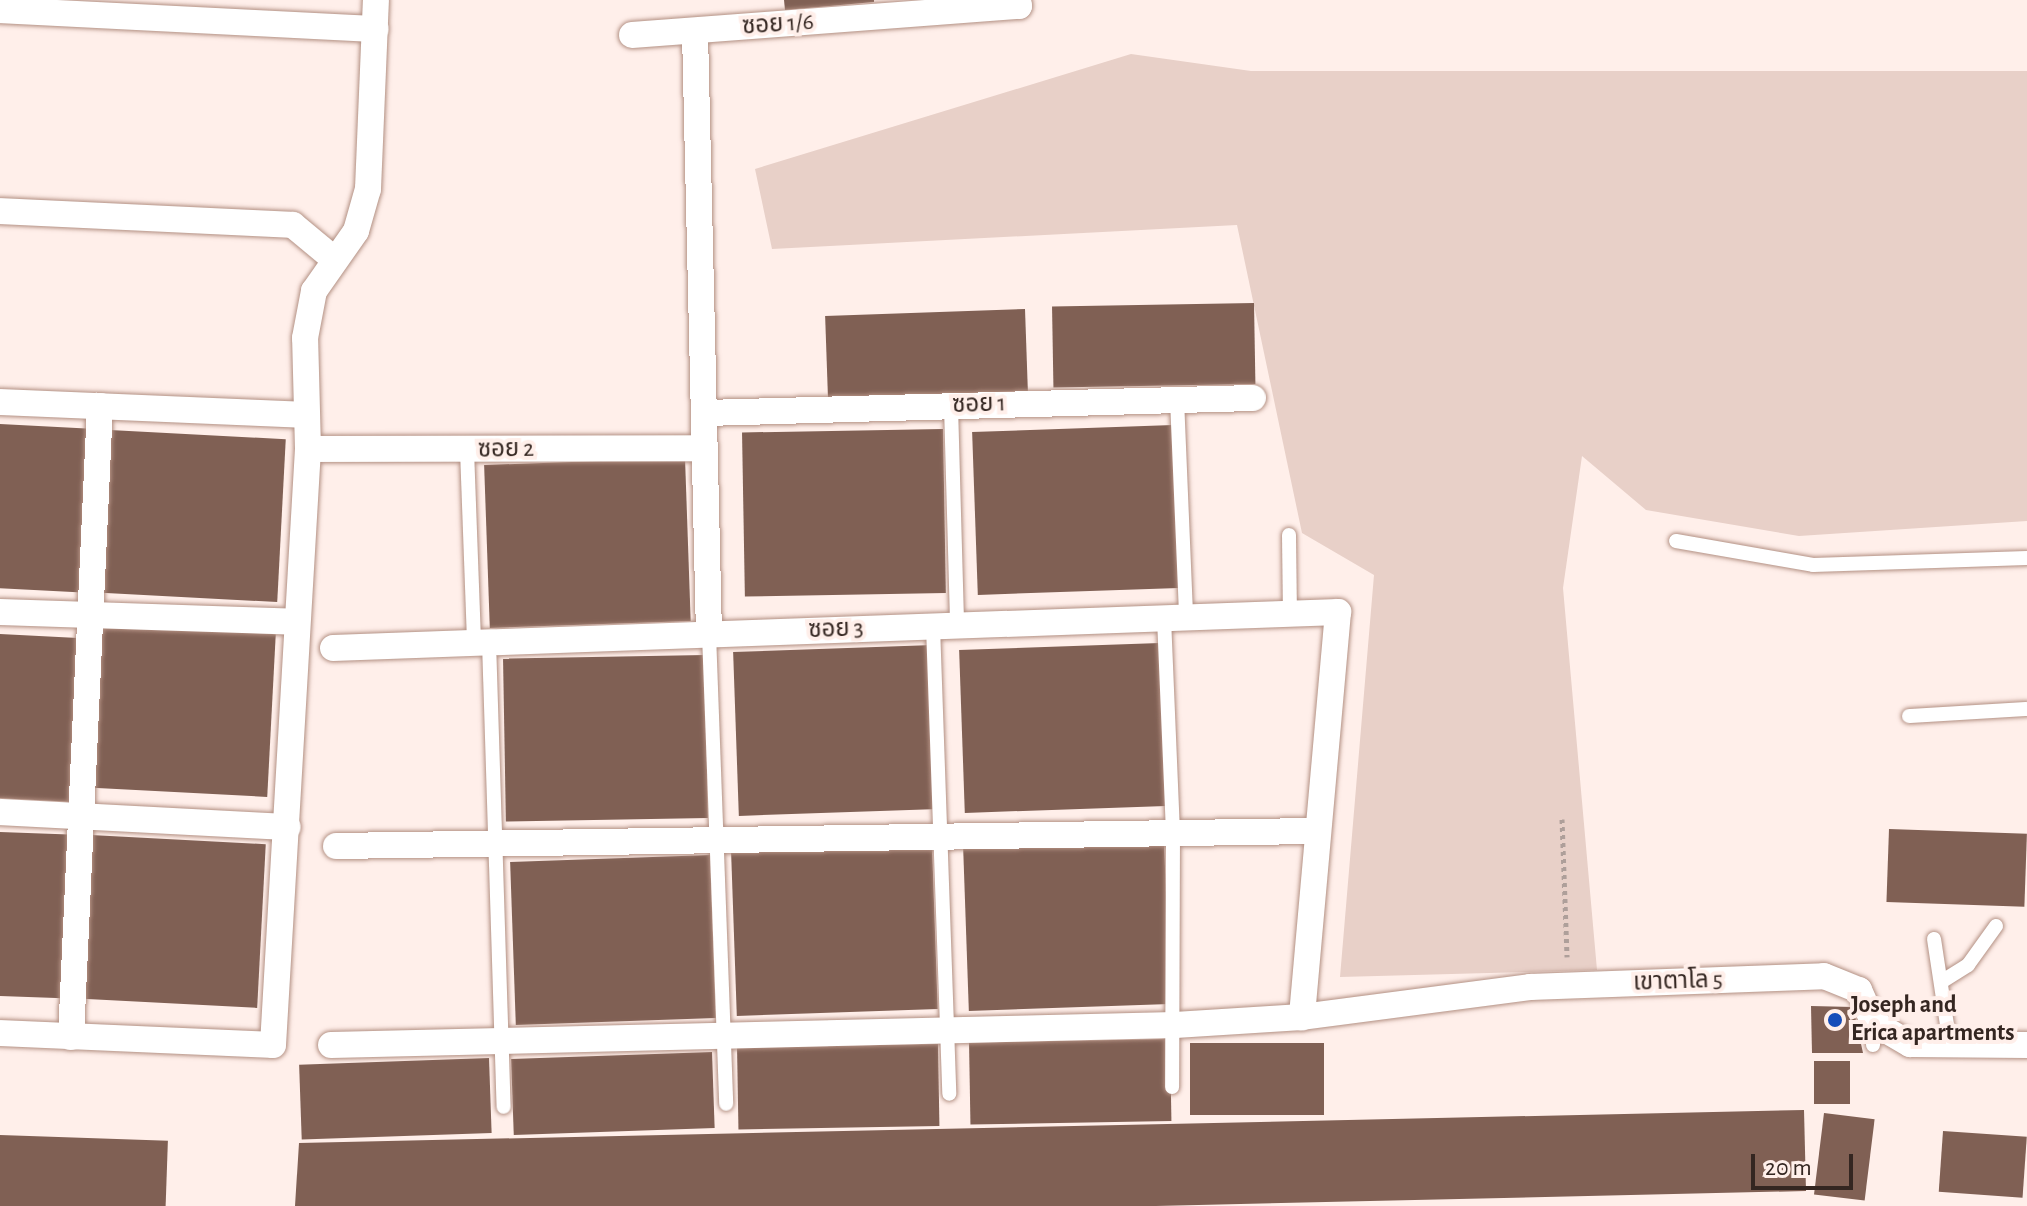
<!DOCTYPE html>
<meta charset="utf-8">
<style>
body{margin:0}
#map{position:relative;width:2027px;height:1206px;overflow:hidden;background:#ffefea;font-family:"Alegreya Sans","Noto Sans Thai",sans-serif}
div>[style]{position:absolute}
.green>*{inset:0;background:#e8d0c8}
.building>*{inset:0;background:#806054;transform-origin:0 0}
.path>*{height:5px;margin-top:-2.5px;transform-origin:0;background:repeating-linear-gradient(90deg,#ae9f9a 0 4px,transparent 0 8px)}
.roads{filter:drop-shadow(0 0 2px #b39083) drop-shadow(0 0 2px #b39083)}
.lane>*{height:14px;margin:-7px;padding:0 7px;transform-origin:7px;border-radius:7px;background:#fff}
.street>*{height:26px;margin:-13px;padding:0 13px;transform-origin:13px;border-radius:13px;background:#fff}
.dots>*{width:22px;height:22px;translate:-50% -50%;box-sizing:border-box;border:4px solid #ffefea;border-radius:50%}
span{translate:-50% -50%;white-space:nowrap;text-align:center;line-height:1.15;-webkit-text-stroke:8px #ffefea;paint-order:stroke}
.street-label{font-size:24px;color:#342621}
.poi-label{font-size:24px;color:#342621;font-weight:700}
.left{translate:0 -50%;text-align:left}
.scale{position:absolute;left:1751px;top:1154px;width:102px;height:36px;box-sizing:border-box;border:4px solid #342621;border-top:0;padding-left:10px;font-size:24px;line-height:28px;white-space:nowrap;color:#342621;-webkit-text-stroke:6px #ffefea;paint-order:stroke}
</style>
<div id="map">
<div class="green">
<i style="clip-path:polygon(1131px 54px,1251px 71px,2027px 71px,2027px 521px,1799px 536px,1646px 510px,1582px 456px,1563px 588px,1597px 970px,1340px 977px,1374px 575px,1302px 533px,1237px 225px,772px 249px,755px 169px)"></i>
</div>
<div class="building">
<i style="clip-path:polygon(784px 0,874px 0,874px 2px,785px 10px)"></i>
<i style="left:1254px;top:303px;width:81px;height:202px;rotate:89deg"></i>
<i style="left:1025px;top:309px;width:82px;height:200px;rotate:88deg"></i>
<i style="left:0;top:424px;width:91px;height:164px;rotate:3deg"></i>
<i style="left:1173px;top:425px;width:163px;height:201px;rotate:88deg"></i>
<i style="left:943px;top:429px;width:164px;height:201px;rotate:89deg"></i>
<i style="left:110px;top:430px;width:176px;height:163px;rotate:3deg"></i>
<i style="left:685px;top:458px;width:163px;height:201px;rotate:88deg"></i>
<i style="left:101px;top:625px;width:175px;height:163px;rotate:3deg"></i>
<i style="left:0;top:634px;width:78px;height:164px;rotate:3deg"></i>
<i style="left:1160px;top:643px;width:163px;height:201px;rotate:88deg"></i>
<i style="left:933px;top:645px;width:164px;height:200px;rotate:88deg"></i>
<i style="left:705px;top:655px;width:163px;height:202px;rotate:89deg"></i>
<i style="left:1889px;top:829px;width:138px;height:73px;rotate:2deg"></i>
<i style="left:0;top:832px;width:69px;height:164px;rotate:2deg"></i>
<i style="left:91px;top:835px;width:175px;height:164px;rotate:3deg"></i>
<i style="left:1164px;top:840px;width:164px;height:201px;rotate:88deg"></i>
<i style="left:932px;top:846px;width:163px;height:201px;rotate:88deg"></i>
<i style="left:710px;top:855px;width:163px;height:200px;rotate:88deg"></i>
<i style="clip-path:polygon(1811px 1006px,1853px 1007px,1863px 1053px,1812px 1053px)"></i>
<i style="left:1170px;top:1039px;width:82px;height:201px;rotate:89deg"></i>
<i style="left:1190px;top:1043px;width:134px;height:72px"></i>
<i style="left:938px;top:1044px;width:82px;height:201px;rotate:89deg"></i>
<i style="left:712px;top:1052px;width:76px;height:201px;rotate:88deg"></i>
<i style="left:489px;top:1058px;width:75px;height:190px;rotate:88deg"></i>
<i style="left:1814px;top:1061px;width:36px;height:43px"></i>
<i style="clip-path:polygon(1804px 1110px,1806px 1191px,1156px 1206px,295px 1206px,299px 1143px)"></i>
<i style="left:1824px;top:1113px;width:51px;height:82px;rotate:7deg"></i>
<i style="left:1943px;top:1131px;width:84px;height:61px;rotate:4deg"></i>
<i style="left:0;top:1135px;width:168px;height:71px;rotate:2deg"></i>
</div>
<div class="path">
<i style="left:1562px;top:819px;width:138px;rotate:87.9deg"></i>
</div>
<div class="roads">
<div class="lane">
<i style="left:1177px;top:399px;width:218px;rotate:87.6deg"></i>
<i style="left:951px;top:406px;width:219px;rotate:88.4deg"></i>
<i style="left:467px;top:450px;width:193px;rotate:87.9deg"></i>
<i style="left:1289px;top:535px;width:78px;rotate:89.3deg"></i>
<i style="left:1676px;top:541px;width:139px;rotate:9.9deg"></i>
<i style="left:1813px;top:565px;width:214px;rotate:-1.9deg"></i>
<i style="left:1164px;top:618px;width:215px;rotate:87.6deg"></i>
<i style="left:1173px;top:833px;width:254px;rotate:90.2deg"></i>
<i style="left:933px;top:626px;width:468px;rotate:88deg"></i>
<i style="left:709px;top:634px;width:470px;rotate:87.9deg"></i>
<i style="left:489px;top:642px;width:465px;rotate:88.2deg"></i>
<i style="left:1909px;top:716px;width:118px;rotate:-3.4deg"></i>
<i style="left:1934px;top:939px;width:107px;rotate:81.4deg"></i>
<i style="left:1941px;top:982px;width:32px;rotate:-32deg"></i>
<i style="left:1968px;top:965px;width:48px;rotate:-54.3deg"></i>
<i style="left:1873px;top:1045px;width:22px;rotate:-87deg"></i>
</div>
<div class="street">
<i style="left:0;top:10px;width:376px;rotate:2.9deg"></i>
<i style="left:695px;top:32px;width:602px;rotate:88.67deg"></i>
<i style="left:632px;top:35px;width:388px;rotate:-4.3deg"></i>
<i style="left:1019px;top:6px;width:6px;rotate:-99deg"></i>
<i style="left:0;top:211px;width:293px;rotate:2.7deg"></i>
<i style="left:293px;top:225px;width:53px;rotate:39.7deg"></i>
<i style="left:0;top:402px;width:307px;rotate:2.4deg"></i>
<i style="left:705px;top:413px;width:548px;rotate:-1.57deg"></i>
<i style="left:308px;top:449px;width:397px;rotate:-0.1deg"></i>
<i style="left:0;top:612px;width:296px;rotate:1.9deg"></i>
<i style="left:333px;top:648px;width:1006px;rotate:-2.05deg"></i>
<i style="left:1338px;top:612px;width:407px;rotate:95.1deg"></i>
<i style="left:0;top:812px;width:288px;rotate:3deg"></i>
<i style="left:336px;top:846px;width:981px;rotate:-0.88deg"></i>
<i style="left:0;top:1033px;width:273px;rotate:2.5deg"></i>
<i style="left:273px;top:1045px;width:597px;rotate:-86.64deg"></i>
<i style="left:308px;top:449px;width:111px;rotate:-91.5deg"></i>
<i style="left:305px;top:338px;width:48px;rotate:-79.2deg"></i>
<i style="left:314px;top:291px;width:73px;rotate:-55deg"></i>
<i style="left:356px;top:231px;width:44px;rotate:-74.1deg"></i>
<i style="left:368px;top:189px;width:189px;rotate:-87.6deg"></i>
<i style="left:71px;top:1037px;width:632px;rotate:-87.37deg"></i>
<i style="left:331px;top:1045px;width:844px;rotate:-1.36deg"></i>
<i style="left:1175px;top:1025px;width:127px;rotate:-3.6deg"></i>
<i style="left:1302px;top:1017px;width:230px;rotate:-7.5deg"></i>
<i style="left:1530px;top:987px;width:294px;rotate:-2.1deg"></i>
<i style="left:1824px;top:976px;width:38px;rotate:22deg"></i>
<i style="left:1859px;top:990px;width:36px;rotate:66deg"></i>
<i style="left:1874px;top:1023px;width:42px;rotate:30.3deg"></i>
<i style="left:1910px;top:1044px;width:117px;rotate:0.5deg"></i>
</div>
</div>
<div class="dots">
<i style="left:1835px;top:1020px;background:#164db9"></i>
</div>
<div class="street-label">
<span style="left:778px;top:25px;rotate:-4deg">ซอย 1/6</span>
<span style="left:979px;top:405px;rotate:-2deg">ซอย 1</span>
<span style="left:506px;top:450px;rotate:-1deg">ซอย 2</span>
<span style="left:836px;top:630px;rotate:-2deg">ซอย 3</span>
<span style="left:1678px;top:982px;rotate:-2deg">เขาตาโล 5</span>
</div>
<div class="poi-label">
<span class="left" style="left:1851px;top:1020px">Joseph and<br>Erica apartments</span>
</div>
<div class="scale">20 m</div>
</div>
